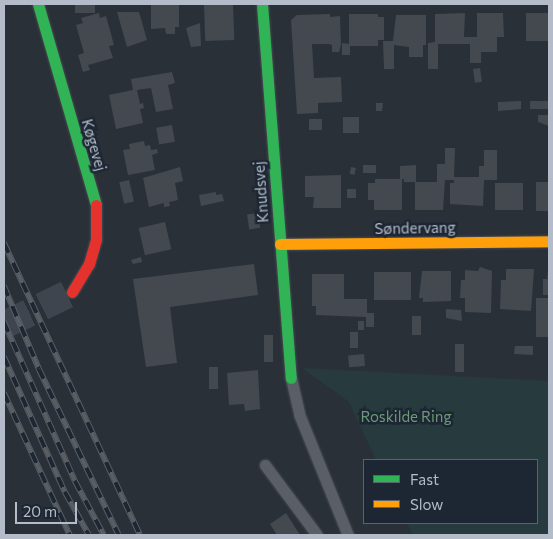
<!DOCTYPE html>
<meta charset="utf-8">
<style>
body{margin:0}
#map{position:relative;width:553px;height:539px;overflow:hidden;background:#2a3038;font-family:Commissioner,sans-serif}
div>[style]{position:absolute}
.green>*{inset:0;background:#273a3e}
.building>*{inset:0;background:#444950;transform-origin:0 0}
.secondary-tunnel>*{height:28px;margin-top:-14px;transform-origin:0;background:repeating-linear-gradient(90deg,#3f454e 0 28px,transparent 0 42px)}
.roads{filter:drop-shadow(0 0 1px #484c53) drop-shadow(0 0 1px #484c53)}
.lane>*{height:11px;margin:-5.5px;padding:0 5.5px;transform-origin:5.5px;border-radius:5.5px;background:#5a5e66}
.fast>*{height:11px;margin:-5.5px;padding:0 5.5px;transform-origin:5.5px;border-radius:5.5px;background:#30b455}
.slow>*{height:11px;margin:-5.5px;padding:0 5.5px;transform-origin:5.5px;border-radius:5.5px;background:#ff9f0a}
.jam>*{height:11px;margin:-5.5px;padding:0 5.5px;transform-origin:5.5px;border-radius:5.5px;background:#e5322d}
.rail>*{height:5.5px;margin-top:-2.75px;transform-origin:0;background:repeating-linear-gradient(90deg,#1d2633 0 11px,#595d64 0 22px);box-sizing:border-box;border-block:1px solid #595d64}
span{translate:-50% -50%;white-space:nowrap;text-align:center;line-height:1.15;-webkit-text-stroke:5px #1d2633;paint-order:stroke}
.street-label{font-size:15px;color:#b4bcc9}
.park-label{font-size:15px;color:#6b9a76}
.frame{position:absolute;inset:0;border:5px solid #b4bcc9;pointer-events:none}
.legend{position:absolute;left:363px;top:459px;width:175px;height:65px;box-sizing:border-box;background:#1d2633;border:1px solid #59626f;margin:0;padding:6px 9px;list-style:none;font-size:15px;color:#b4bcc9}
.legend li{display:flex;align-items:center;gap:10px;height:25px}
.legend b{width:25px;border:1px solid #59626f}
.scale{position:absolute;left:15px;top:502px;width:62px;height:22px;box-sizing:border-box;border:2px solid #b4bcc9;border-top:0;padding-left:6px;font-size:15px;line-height:18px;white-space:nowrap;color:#b4bcc9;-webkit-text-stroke:4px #1d2633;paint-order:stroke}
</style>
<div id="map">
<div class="green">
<i style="clip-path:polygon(302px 368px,549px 381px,549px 535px,413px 535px,407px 523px,537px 523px,537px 460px,376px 460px,349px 402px)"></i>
</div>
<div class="building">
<i style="left:75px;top:4px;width:20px;height:9px"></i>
<i style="clip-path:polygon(151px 4px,179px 4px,179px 27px,175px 27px,175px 34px,166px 34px,165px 28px,151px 29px)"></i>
<i style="left:233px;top:4px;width:36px;height:29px;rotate:88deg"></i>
<i style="clip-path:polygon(117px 12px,139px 12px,147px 40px,127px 47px)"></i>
<i style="clip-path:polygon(99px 13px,100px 18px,106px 16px,114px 45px,109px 46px,113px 58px,88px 65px,90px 70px,83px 72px,78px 55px,84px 53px,76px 25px,83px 23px,81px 18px)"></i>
<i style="clip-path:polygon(465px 13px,464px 37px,477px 37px,477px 13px,503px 13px,504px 37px,497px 37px,497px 52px,481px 52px,481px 63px,470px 63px,470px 44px,438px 44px,438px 69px,428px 69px,428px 43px,435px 42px,435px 14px)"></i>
<i style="left:526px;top:13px;width:23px;height:28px"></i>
<i style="clip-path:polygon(330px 14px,330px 17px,340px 16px,341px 45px,339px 52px,332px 52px,332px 45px,329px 44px,312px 44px,314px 78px,341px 77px,342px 102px,318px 103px,318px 113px,297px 114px,291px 20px,297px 15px)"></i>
<i style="clip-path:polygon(349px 14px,378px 14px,378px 17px,384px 17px,384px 40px,378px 40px,378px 46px,350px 46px,350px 55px,342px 55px,342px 43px,349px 44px)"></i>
<i style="clip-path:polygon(396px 15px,426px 15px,426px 45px,423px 45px,423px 57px,409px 57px,409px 47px,394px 45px,394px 69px,384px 69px,383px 41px,393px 41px)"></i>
<i style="clip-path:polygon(200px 23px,201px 46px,191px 47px,186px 28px)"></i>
<i style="left:480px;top:68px;width:14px;height:7px;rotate:82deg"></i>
<i style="clip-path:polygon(172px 72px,175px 83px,168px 85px,173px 109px,156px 112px,151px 88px,137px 90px,140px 104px,143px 103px,144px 108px,140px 109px,143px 123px,116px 129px,109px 95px,133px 90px,131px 79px)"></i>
<i style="clip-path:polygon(521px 101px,521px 109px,498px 111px,498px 102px)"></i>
<i style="left:530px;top:101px;width:18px;height:8px"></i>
<i style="clip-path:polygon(376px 103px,383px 103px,382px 111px,376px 111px)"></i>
<i style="clip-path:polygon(538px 115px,549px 115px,549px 126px,538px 122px)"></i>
<i style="left:343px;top:117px;width:16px;height:16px"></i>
<i style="left:309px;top:119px;width:13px;height:11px"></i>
<i style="left:172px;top:125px;width:17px;height:16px;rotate:80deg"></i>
<i style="clip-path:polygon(144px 141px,145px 146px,150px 145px,151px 150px,157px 149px,158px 153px,152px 155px,155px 170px,128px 175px,123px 150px,130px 149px,129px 144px)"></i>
<i style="clip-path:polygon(445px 148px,455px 148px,454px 177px,479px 177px,479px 166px,484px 166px,484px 150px,497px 150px,497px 180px,484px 180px,483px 206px,450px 204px,450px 183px,454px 183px,454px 180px,445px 180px,443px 210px,415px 210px,415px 182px,404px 182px,404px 179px,400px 179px,400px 166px,416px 165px,416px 182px,437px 182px,437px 164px,445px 164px)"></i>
<i style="left:363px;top:165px;width:13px;height:8px"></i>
<i style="clip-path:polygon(180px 167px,183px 181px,175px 183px,178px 200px,169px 202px,170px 206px,164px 207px,164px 203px,149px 207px,143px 178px)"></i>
<i style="left:351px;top:167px;width:5px;height:7px;rotate:11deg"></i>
<i style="clip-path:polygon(341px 175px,341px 208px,313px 208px,314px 197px,305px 197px,305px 176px)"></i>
<i style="clip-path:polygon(375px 179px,402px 179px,402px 210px,374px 210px,374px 200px,368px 200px,368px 183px,375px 183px)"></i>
<i style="left:129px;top:180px;width:22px;height:10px;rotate:77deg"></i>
<i style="left:536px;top:182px;width:13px;height:29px"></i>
<i style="left:495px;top:183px;width:28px;height:27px"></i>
<i style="left:347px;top:189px;width:9px;height:9px"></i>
<i style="clip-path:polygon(216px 192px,216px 195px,222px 194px,224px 201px,201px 206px,199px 195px)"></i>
<i style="left:258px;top:213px;width:15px;height:11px;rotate:82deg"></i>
<i style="left:165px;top:222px;width:28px;height:27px;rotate:77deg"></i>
<i style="clip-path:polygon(141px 257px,142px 262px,133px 264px,131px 260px)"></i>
<i style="clip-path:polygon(254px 264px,258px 295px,170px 307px,177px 363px,146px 367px,133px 279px)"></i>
<i style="clip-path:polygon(480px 267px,492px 271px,491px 313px,465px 312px,465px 298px,460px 298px,461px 280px,465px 280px,465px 270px,478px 271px)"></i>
<i style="clip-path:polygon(506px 269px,534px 269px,531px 311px,500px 309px,501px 280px,506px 280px)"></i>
<i style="clip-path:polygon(547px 269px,549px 295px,543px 295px,543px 279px,547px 279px)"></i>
<i style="clip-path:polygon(422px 271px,451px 271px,451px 301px,423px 302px,423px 298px,419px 298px)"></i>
<i style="left:374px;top:272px;width:37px;height:28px"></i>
<i style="clip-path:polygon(312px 274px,344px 274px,344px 299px,367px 299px,367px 313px,374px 313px,374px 327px,366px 327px,366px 317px,316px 315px,316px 306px,312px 306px)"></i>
<i style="left:536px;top:298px;width:13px;height:39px"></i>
<i style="clip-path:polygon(446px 309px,461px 310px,462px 321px,446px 318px)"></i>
<i style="left:412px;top:316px;width:9px;height:19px"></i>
<i style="left:358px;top:321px;width:6px;height:9px"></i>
<i style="left:350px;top:332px;width:8px;height:16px"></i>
<i style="left:264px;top:335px;width:9px;height:27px"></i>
<i style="left:455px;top:344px;width:9px;height:28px"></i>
<i style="clip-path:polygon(515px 346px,533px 346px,533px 355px,514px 354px)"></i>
<i style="left:364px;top:354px;width:12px;height:16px;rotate:85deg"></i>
<i style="left:209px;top:367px;width:9px;height:22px"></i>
<i style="clip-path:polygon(258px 370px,260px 409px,245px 411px,244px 404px,229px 405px,227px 373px)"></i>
<i style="clip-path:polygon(286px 513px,300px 535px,277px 535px,270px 524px)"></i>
</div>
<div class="secondary-tunnel">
<i style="left:4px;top:325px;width:76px;rotate:-25.9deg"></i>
</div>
<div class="roads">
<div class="lane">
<i style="left:291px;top:378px;width:37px;rotate:77deg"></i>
<i style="left:299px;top:414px;width:131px;rotate:68deg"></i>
<i style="left:265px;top:465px;width:87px;rotate:53.4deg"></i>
</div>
<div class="fast">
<i style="left:38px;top:4px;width:209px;rotate:73.9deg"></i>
<i style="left:262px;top:4px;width:375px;rotate:85.6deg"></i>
</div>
<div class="slow">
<i style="left:280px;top:244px;width:269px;rotate:-0.6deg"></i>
</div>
<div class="jam">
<i style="left:72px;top:292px;width:33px;rotate:-59deg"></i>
<i style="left:89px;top:264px;width:26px;rotate:-74deg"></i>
<i style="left:96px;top:239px;width:34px;rotate:-90deg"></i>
</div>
</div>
<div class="rail">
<i style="left:4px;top:243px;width:322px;rotate:65deg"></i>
<i style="left:4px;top:286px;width:90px;rotate:67.1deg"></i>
<i style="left:39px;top:369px;width:184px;rotate:64.3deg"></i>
<i style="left:4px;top:322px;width:174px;rotate:65.9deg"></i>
<i style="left:75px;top:481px;width:61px;rotate:61.8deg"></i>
<i style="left:4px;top:357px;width:148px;rotate:65.7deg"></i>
<i style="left:65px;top:492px;width:49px;rotate:60.8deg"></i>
<i style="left:4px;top:393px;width:157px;rotate:65.1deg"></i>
</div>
<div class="street-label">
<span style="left:94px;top:145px;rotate:74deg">Køgevej</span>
<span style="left:261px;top:192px;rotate:-94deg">Knudsvej</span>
<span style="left:415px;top:228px;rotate:-1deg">Søndervang</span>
</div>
<div class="park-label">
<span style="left:406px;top:417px">Roskilde Ring</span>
</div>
<div class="frame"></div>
<ul class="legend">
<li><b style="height:6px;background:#30b455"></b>Fast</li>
<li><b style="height:6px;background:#ff9f0a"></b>Slow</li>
</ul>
<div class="scale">20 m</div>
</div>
